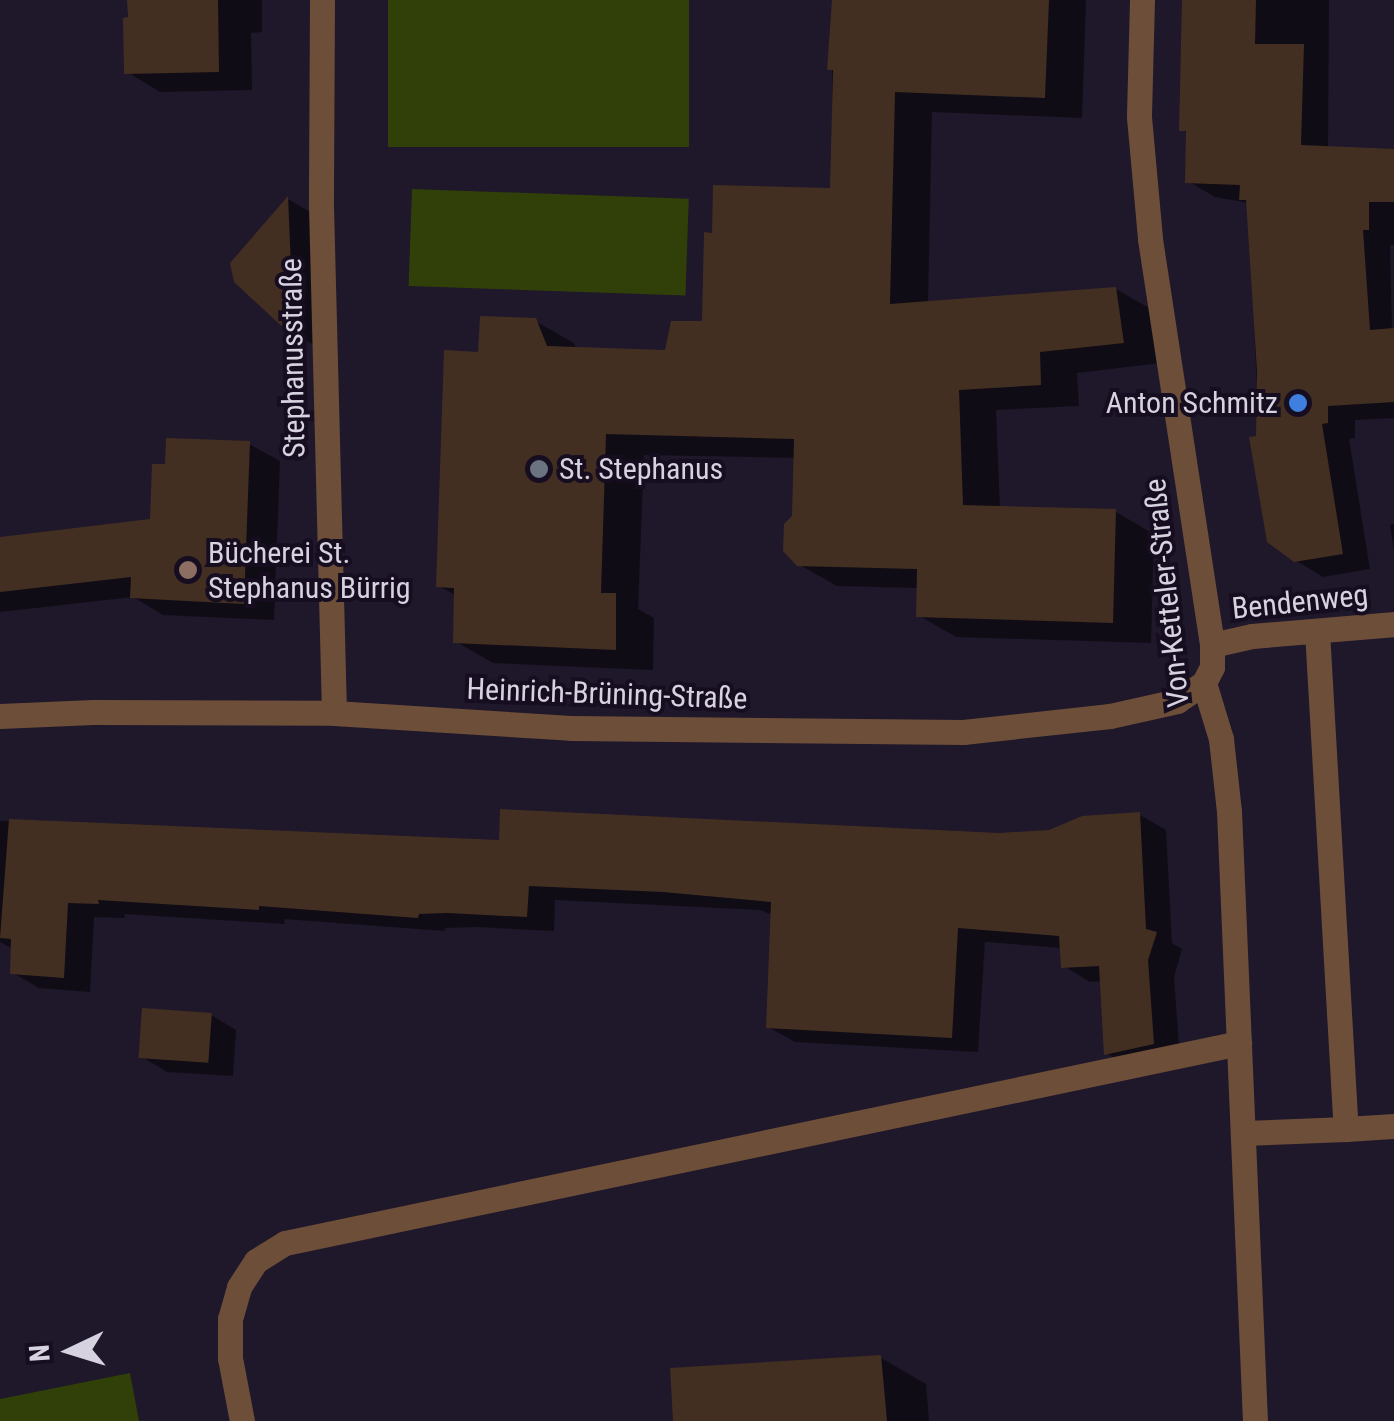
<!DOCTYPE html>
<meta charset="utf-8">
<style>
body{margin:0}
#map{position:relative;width:1394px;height:1421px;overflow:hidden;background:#1f172a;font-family:"Roboto Condensed",sans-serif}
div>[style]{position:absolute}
.green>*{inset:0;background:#313f09;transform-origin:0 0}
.shadow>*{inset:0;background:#0007}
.building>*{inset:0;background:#432f22;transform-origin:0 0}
.minor>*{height:25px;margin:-12.5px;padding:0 12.5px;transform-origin:12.5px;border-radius:12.5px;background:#6d4e39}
.dots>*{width:28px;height:28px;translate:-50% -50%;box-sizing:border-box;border:5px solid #160e20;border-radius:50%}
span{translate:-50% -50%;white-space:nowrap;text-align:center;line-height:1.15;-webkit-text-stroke:8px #160e20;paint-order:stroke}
.street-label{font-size:30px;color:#d7d2df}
.poi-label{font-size:30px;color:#d7d2df}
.right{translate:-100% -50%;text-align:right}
.left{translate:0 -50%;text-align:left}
.north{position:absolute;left:20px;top:1301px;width:100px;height:100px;-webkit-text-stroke:8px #160e20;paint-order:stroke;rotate:266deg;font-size:28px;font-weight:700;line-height:40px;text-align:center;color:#d7d2df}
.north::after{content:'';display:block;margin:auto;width:35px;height:45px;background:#d7d2df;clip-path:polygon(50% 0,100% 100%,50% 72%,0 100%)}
</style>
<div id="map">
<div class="green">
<i style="left:388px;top:0;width:301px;height:147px"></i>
<i style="left:412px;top:189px;width:277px;height:97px;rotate:2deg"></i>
<i style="clip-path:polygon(130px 1373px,139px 1421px,0 1421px,0 1399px)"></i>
</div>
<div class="shadow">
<i style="clip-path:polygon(128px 0,262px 0,262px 32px,251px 33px,252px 90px,160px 92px,127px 72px)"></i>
<i style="clip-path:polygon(832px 0,1086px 0,1082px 118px,932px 112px,928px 304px,1116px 289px,1154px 311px,1161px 363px,1077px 373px,1079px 406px,996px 410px,1000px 509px,1116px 512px,1154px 534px,1151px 643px,956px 637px,918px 615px,919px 588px,837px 586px,798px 564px,796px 458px,644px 455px,638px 609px,654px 618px,653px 670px,493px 663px,455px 641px,457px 596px,439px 586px,481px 354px,535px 321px,574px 343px,576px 350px,667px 353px,704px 324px,832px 191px)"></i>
<i style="clip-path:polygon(1184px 0,1329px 0,1328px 149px,1394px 150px,1394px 245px,1390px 245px,1394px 418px,1355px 420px,1355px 438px,1349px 439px,1370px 569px,1323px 577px,1295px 560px,1259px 438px,1249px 203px,1215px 197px,1188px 181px,1189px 134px,1182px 130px)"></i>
<i style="clip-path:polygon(288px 199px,312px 213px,314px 345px,291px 332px,237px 281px,236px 256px)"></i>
<i style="clip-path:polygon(249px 444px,280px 461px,274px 620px,163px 615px,133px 597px,0 612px,0 539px,152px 522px,167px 467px)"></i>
<i style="clip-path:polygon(1394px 524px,1394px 551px,1390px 525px)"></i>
<i style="clip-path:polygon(1140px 815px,1166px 830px,1172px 943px,1182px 949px,1174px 977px,1180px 1059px,1133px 1069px,1106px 1053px,1102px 981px,1090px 982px,1064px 966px,1062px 948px,985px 942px,978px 1052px,795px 1042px,768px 1027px,773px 915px,760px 910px,555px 900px,554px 931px,476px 927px,445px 928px,445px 931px,284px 919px,285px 924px,124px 914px,125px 918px,94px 917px,90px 992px,39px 988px,13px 973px,13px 949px,0 942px,0 821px,501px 843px,999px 835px,1050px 833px)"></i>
<i style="clip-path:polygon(211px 1015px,236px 1030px,233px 1076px,167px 1072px,142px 1057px)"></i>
<i style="clip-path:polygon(881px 1358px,926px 1384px,929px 1421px,675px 1421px)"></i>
</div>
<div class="building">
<i style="clip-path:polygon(127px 0,218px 0,219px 72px,124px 74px,123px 18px,128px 17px)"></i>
<i style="clip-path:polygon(832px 0,1049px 0,1045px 98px,895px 92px,890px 304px,1116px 287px,1124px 343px,1040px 352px,1041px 385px,959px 390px,963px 505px,1116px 509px,1113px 623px,916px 617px,917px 569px,797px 566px,783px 551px,784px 524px,792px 516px,794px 439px,606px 434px,601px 593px,616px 593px,616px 650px,453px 643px,454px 588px,436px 587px,444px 350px,478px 352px,480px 316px,536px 318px,547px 346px,665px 350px,671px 321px,702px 321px,704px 232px,712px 233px,713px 185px,830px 188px,833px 70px,827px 70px)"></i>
<i style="clip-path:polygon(1182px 0,1256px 0,1255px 44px,1304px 44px,1301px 145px,1394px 149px,1394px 202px,1369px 202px,1369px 230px,1363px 230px,1370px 330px,1394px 328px,1394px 402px,1328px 406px,1328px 423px,1322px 424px,1343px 554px,1294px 562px,1267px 542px,1249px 437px,1256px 436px,1257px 371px,1246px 200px,1239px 200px,1240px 185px,1185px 183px,1186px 131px,1179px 131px)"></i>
<i style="clip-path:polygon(288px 196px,292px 292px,290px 334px,234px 282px,230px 263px)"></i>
<i style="clip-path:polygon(166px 438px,250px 441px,244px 604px,130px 598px,131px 577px,0 592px,0 537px,150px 519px,152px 464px,165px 464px)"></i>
<i style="clip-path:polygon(500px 809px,999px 833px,1049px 830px,1082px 816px,1140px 812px,1146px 929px,1157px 932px,1148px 960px,1154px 1044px,1104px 1055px,1099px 966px,1061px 968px,1059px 936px,958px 928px,952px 1038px,766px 1028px,771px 902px,663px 892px,529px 886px,527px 917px,447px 913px,419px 914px,418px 918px,259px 906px,259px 910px,98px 900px,99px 904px,68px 903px,64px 978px,10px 974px,11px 939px,0 938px,9px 819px,499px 840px)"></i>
<i style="left:142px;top:1008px;width:70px;height:50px;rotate:4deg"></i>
<i style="clip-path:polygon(881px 1355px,887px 1421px,673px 1421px,670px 1368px)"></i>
</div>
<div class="minor">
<i style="left:322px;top:0;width:206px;rotate:90.3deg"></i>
<i style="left:321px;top:206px;width:507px;rotate:88.53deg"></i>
<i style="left:1142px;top:0;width:117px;rotate:91.5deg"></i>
<i style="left:1139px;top:117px;width:122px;rotate:84.8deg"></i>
<i style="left:1150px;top:239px;width:411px;rotate:81.3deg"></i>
<i style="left:1212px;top:645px;width:22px;rotate:90deg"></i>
<i style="left:1212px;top:667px;width:18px;rotate:117deg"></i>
<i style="left:1204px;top:683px;width:59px;rotate:73.1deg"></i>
<i style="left:1221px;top:739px;width:72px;rotate:83.7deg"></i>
<i style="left:1229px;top:811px;width:611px;rotate:87.56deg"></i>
<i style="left:1317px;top:631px;width:499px;rotate:86.7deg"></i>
<i style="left:1346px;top:1129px;width:48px;rotate:-3.6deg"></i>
<i style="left:1212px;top:645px;width:41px;rotate:-12.7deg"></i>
<i style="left:1252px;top:636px;width:143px;rotate:-4.8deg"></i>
<i style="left:0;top:716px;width:93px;rotate:-2.5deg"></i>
<i style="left:93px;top:712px;width:241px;rotate:0.2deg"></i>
<i style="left:334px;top:713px;width:237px;rotate:3.6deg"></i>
<i style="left:571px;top:728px;width:392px;rotate:0.6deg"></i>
<i style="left:963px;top:732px;width:148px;rotate:-6.2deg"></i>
<i style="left:1110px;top:716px;width:69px;rotate:-12.6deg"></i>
<i style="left:1177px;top:701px;width:32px;rotate:-34deg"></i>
<i style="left:1243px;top:1133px;width:103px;rotate:-2.2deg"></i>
<i style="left:242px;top:1421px;width:64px;rotate:-100.8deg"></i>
<i style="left:230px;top:1358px;width:39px;rotate:-90deg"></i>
<i style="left:230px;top:1319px;width:33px;rotate:-74deg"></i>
<i style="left:239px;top:1287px;width:31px;rotate:-57deg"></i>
<i style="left:256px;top:1261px;width:34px;rotate:-32deg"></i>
<i style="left:285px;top:1243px;width:975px;rotate:-11.84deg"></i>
</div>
<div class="dots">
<i style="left:1298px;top:403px;background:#3f7fe0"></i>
<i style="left:539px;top:469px;background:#6b7280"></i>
<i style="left:188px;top:570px;background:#8d6e63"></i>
</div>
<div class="street-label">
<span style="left:293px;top:358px;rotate:-91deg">Stephanusstraße</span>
<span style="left:1167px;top:593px;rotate:-96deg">Von-Ketteler-Straße</span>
<span style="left:1300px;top:602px;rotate:-6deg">Bendenweg</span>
<span style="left:607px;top:694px;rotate:2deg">Heinrich-Brüning-Straße</span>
</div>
<div class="poi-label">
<span class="right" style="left:1278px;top:403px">Anton Schmitz</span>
<span class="left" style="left:559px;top:469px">St. Stephanus</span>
<span class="left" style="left:208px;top:570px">Bücherei St.<br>Stephanus Bürrig</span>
</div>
<div class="north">N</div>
</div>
